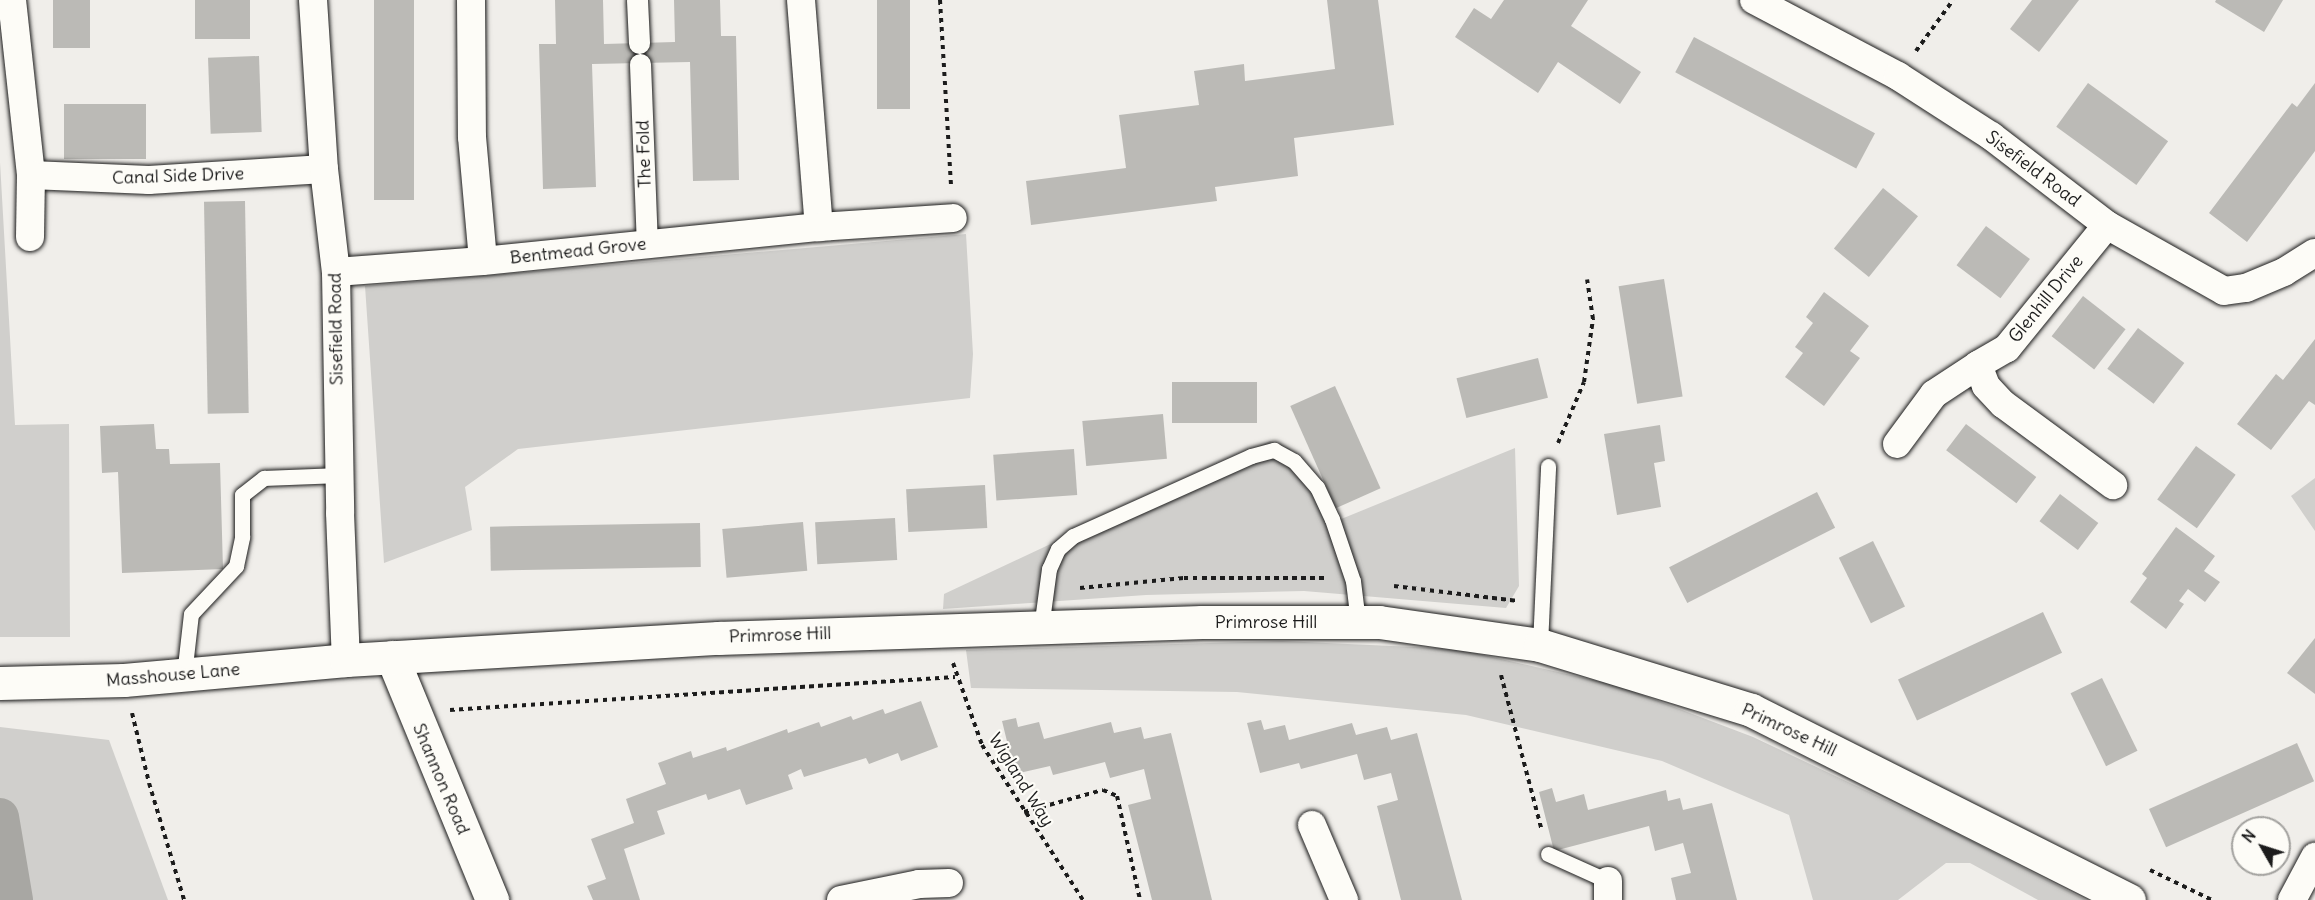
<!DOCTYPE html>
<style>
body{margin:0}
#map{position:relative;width:2315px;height:900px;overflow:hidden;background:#f0eeea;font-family:Delius,sans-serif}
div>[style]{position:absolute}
.green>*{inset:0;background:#d0cfcc}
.canal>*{height:38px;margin:-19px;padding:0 19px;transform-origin:19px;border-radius:19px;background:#a8a7a3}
.building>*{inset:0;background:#bbbab6;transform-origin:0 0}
.path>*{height:4px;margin-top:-2px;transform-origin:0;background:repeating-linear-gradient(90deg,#1c1c1c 0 4.5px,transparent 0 9px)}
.roads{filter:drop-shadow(0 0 2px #1c1c1c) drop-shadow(0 0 2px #1c1c1c)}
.service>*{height:15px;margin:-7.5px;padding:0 7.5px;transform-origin:7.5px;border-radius:7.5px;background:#fdfcf7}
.pedestrian>*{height:21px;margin:-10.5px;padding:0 10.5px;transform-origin:10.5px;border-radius:10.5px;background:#fdfcf7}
.minor>*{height:28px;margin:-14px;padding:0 14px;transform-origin:14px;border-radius:14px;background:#fdfcf7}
.tertiary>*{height:33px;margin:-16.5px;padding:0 16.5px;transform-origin:16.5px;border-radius:16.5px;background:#fdfcf7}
span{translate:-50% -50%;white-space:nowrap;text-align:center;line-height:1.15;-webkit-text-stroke:4.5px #fdfcf7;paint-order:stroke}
.street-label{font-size:18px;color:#1c1c1c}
.north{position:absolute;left:2231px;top:816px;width:60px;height:60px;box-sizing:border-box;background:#fdfcf7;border:2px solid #a3a29f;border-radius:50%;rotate:309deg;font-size:16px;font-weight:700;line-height:24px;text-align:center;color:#1c1c1c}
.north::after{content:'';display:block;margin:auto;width:21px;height:27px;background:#1c1c1c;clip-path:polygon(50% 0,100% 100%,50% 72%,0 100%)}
</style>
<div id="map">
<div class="green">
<i style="clip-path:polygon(0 162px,15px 425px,69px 424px,70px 637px,0 637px)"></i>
<i style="clip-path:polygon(966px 234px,973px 354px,970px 398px,518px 449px,465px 487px,472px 530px,384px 563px,365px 286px)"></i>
<i style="clip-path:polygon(1270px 441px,1290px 449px,1329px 524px,1515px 448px,1519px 586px,1506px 608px,1304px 591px,1146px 595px,943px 609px,944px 594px)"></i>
<i style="clip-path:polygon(2315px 478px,2315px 531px,2291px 496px)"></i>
<i style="clip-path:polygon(1282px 641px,1457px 649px,1619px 686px,1753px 737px,1960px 835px,2086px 900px,2038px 900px,1970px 863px,1946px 863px,1898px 900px,1813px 900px,1789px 815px,1662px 761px,1466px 715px,1237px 692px,971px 688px,966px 650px)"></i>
<i style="clip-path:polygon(0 727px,109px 740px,168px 900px,0 900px)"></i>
</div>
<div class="canal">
<i style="left:0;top:817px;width:84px;rotate:80.4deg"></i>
</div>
<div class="building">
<i style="left:53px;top:0;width:37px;height:48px"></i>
<i style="left:195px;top:0;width:55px;height:39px"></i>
<i style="left:374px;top:0;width:40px;height:200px"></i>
<i style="clip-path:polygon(555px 0,603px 0,604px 44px,675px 42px,674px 0,720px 0,721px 36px,736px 36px,739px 180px,693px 181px,690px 62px,592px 64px,596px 187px,543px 189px,539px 44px,556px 44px)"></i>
<i style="left:877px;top:0;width:33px;height:109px"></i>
<i style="clip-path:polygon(1327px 0,1378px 0,1394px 125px,1294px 138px,1298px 176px,1215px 187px,1217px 201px,1031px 225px,1026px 181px,1126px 168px,1119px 115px,1199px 105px,1194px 71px,1244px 64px,1245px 81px,1335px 69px)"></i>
<i style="clip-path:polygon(1504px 0,1588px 0,1571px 26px,1641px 72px,1620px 104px,1558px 62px,1538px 93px,1455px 37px,1474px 8px,1491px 19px)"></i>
<i style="clip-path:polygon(2032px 0,2079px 0,2039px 52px,2010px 29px)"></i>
<i style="clip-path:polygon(2216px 0,2283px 0,2264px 32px,2215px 2px)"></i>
<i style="left:1694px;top:37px;width:205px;height:40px;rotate:28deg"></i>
<i style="left:259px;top:56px;width:76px;height:51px;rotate:88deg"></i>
<i style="left:2088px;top:83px;width:99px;height:54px;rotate:36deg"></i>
<i style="clip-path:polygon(2315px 83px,2315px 151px,2247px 242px,2209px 213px,2292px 103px,2297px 107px)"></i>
<i style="left:146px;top:104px;width:55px;height:82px;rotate:90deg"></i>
<i style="left:1883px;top:188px;width:45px;height:78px;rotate:39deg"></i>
<i style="left:245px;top:201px;width:212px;height:41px;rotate:89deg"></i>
<i style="left:1986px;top:226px;width:55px;height:49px;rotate:37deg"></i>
<i style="left:1664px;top:279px;width:119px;height:46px;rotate:81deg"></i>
<i style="clip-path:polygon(1824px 292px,1869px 326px,1850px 351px,1860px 358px,1824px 406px,1785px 377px,1803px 353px,1795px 347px,1813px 323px,1806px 317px)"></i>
<i style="left:2083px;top:296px;width:54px;height:51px;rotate:38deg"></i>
<i style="left:2138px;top:328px;width:58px;height:51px;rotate:37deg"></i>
<i style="clip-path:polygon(2315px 339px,2315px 405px,2309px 401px,2271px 450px,2237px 424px,2276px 374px,2283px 380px)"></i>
<i style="left:1538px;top:358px;width:41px;height:84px;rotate:76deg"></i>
<i style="left:1257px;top:382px;width:41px;height:85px;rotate:90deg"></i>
<i style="left:1335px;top:386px;width:112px;height:49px;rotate:66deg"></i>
<i style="left:1163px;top:414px;width:45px;height:81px;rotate:85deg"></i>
<i style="clip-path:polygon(154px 424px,156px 449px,169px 449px,170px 464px,220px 463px,223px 569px,122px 573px,118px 472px,102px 473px,100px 426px)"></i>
<i style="left:1966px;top:424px;width:88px;height:33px;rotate:37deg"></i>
<i style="clip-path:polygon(1660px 425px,1665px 461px,1654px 463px,1661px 507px,1617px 515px,1604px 434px)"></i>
<i style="left:2196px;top:446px;width:49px;height:66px;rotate:36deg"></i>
<i style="left:1074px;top:449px;width:46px;height:81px;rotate:86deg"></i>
<i style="left:985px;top:485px;width:43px;height:79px;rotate:87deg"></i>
<i style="left:1817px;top:492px;width:40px;height:166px;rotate:63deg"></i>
<i style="left:2060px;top:494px;width:48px;height:34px;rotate:37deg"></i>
<i style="left:895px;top:518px;width:42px;height:80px;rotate:87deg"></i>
<i style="left:803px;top:522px;width:49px;height:81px;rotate:85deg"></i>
<i style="left:700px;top:523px;width:44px;height:210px;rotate:89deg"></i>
<i style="clip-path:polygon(2176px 527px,2215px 556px,2204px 571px,2220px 582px,2205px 602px,2188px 589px,2179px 601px,2184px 604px,2166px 629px,2130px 602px,2147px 578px,2142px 574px)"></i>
<i style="left:1873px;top:541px;width:73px;height:38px;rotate:64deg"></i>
<i style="left:2043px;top:612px;width:45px;height:160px;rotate:65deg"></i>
<i style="clip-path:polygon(2315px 638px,2315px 694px,2287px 673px)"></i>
<i style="left:2102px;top:678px;width:81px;height:35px;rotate:64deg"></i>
<i style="clip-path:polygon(921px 701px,938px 747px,901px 761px,898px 753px,869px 764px,866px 758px,804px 777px,801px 769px,788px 775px,793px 789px,746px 805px,740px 789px,708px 800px,706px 794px,657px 811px,665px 834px,624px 849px,640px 900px,593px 900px,587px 886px,606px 879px,591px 839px,634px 823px,626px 799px,666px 784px,658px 763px,691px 751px,693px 758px,726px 747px,727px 751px,787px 729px,788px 733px,819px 722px,821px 727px,851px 716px,853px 720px,883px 709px,885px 714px)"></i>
<i style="clip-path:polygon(1016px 718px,1018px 727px,1039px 722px,1044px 739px,1111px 722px,1114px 733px,1141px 727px,1144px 739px,1171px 733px,1212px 900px,1152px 900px,1128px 805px,1151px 799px,1144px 769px,1110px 778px,1105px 762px,1053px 775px,1050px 766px,1015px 774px,1002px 721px)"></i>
<i style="clip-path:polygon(1261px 720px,1264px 730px,1285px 725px,1289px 740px,1352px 723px,1356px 735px,1387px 727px,1391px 740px,1417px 733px,1462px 900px,1401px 900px,1377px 806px,1398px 800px,1391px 773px,1364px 780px,1357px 754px,1301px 769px,1299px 763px,1260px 773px,1247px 723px)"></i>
<i style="left:2297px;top:743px;width:42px;height:162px;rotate:66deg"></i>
<i style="clip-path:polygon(1552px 788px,1556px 802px,1584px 794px,1588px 810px,1666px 790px,1668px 801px,1680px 798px,1683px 810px,1712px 803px,1737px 900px,1676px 900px,1671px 878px,1691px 873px,1683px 843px,1655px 851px,1649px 826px,1554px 851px,1539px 792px)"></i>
</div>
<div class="path">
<i style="left:940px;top:0;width:187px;rotate:86.6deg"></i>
<i style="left:1916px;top:51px;width:63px;rotate:-54deg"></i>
<i style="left:1558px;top:443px;width:66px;rotate:-66.9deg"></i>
<i style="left:1584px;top:382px;width:64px;rotate:-81.9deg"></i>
<i style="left:1593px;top:319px;width:40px;rotate:-98.5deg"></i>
<i style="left:1394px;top:586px;width:125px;rotate:6.9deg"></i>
<i style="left:1080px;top:588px;width:104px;rotate:-5.5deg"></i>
<i style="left:1184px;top:578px;width:140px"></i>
<i style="left:953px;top:663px;width:87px;rotate:70.5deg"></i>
<i style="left:982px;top:745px;width:185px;rotate:56.9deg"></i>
<i style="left:1501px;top:675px;width:161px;rotate:75.3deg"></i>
<i style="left:450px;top:710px;width:506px;rotate:-3.74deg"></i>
<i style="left:132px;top:713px;width:72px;rotate:76.3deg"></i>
<i style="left:149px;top:783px;width:122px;rotate:73.3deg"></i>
<i style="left:1024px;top:812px;width:82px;rotate:-15.6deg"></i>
<i style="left:1103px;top:790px;width:15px;rotate:23deg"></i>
<i style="left:1117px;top:796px;width:107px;rotate:77.5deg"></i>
<i style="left:2150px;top:870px;width:69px;rotate:25.8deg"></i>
</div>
<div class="roads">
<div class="service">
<i style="left:1041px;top:628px;width:60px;rotate:-82.3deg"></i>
<i style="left:1049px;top:569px;width:22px;rotate:-66deg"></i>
<i style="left:1058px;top:549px;width:20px;rotate:-41deg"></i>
<i style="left:1073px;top:536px;width:195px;rotate:-24.2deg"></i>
<i style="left:1251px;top:456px;width:24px;rotate:-15deg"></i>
<i style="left:1274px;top:450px;width:23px;rotate:29deg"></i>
<i style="left:1294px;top:461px;width:35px;rotate:49deg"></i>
<i style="left:1317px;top:487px;width:35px;rotate:65deg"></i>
<i style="left:1332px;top:519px;width:65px;rotate:71.3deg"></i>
<i style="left:1353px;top:581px;width:41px;rotate:83deg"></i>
<i style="left:1540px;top:645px;width:179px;rotate:-87.4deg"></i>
<i style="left:184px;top:675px;width:61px;rotate:-83.5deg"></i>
<i style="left:191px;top:614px;width:66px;rotate:-46.8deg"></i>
<i style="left:236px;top:566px;width:30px;rotate:-78deg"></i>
<i style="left:242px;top:537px;width:42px;rotate:-90deg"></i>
<i style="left:242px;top:495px;width:28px;rotate:-38deg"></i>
<i style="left:264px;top:478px;width:75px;rotate:-2.3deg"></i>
<i style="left:1548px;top:854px;width:66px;rotate:24.2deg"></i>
</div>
<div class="pedestrian">
<i style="left:637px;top:0;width:43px;rotate:87.3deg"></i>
<i style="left:640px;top:64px;width:180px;rotate:87.8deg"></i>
</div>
<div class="minor">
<i style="left:12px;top:0;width:176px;rotate:83.8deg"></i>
<i style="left:31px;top:175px;width:118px;rotate:2.4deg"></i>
<i style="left:149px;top:180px;width:175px;rotate:-3.6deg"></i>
<i style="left:313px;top:0;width:169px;rotate:86.3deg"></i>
<i style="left:324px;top:169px;width:104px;rotate:83.4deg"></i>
<i style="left:336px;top:272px;width:241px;rotate:89deg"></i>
<i style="left:340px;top:513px;width:147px;rotate:87.7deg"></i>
<i style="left:471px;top:0;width:137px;rotate:89.6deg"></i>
<i style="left:472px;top:137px;width:124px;rotate:84.9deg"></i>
<i style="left:801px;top:0;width:228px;rotate:85.5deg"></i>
<i style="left:1754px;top:0;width:163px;rotate:27.8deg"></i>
<i style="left:1898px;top:76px;width:111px;rotate:32.8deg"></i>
<i style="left:1991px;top:136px;width:146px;rotate:37.5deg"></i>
<i style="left:2107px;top:225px;width:134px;rotate:29.4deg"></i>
<i style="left:2224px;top:291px;width:22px;rotate:-8deg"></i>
<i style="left:2246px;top:288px;width:41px;rotate:-22.8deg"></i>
<i style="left:2284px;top:272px;width:36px;rotate:-32deg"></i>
<i style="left:2107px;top:225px;width:159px;rotate:129.1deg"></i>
<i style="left:2007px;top:348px;width:34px;rotate:150deg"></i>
<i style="left:1978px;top:365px;width:22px;rotate:69deg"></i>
<i style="left:1986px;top:386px;width:25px;rotate:47deg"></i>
<i style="left:2003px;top:404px;width:137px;rotate:36.4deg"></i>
<i style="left:30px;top:237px;width:62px;rotate:-89.1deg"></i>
<i style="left:336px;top:272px;width:147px;rotate:-4.3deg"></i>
<i style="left:483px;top:261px;width:338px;rotate:-5.8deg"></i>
<i style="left:819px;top:227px;width:134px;rotate:-3.8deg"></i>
<i style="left:1897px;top:444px;width:62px;rotate:-53.5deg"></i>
<i style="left:1934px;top:394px;width:53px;rotate:-33.4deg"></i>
<i style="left:1312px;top:825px;width:82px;rotate:66.9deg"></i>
<i style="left:1608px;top:881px;width:19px;rotate:90deg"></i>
<i style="left:841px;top:900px;width:80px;rotate:-11.6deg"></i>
<i style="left:919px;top:884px;width:30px;rotate:-2deg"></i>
<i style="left:2292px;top:900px;width:49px;rotate:-61.9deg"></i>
</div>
<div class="tertiary">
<i style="left:392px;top:657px;width:263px;rotate:67.6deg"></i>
<i style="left:0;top:683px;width:124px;rotate:-1.4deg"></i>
<i style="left:124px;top:680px;width:223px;rotate:-5.1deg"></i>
<i style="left:346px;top:660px;width:373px;rotate:-3.4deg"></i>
<i style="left:718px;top:638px;width:484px;rotate:-1.9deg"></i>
<i style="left:1202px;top:622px;width:177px"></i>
<i style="left:1379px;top:622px;width:163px;rotate:8.1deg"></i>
<i style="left:1540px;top:645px;width:221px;rotate:17.1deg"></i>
<i style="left:1751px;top:710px;width:423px;rotate:26.7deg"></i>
</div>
</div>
<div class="street-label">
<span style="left:644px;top:154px;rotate:-92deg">The Fold</span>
<span style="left:2033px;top:169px;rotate:37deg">Sisefield Road</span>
<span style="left:178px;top:176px;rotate:-2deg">Canal Side Drive</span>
<span style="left:578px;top:251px;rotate:-6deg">Bentmead Grove</span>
<span style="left:2046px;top:299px;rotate:-51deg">Glenhill Drive</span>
<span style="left:336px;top:329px;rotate:-91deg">Sisefield Road</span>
<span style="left:1266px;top:622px">Primrose Hill</span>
<span style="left:780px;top:635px;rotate:-2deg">Primrose Hill</span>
<span style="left:173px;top:675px;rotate:-5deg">Masshouse Lane</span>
<span style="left:1789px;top:730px;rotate:25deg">Primrose Hill</span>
<span style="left:441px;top:779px;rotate:67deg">Shannon Road</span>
<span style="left:1021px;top:780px;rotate:58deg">Wigland Way</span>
</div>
<div class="north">N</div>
</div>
